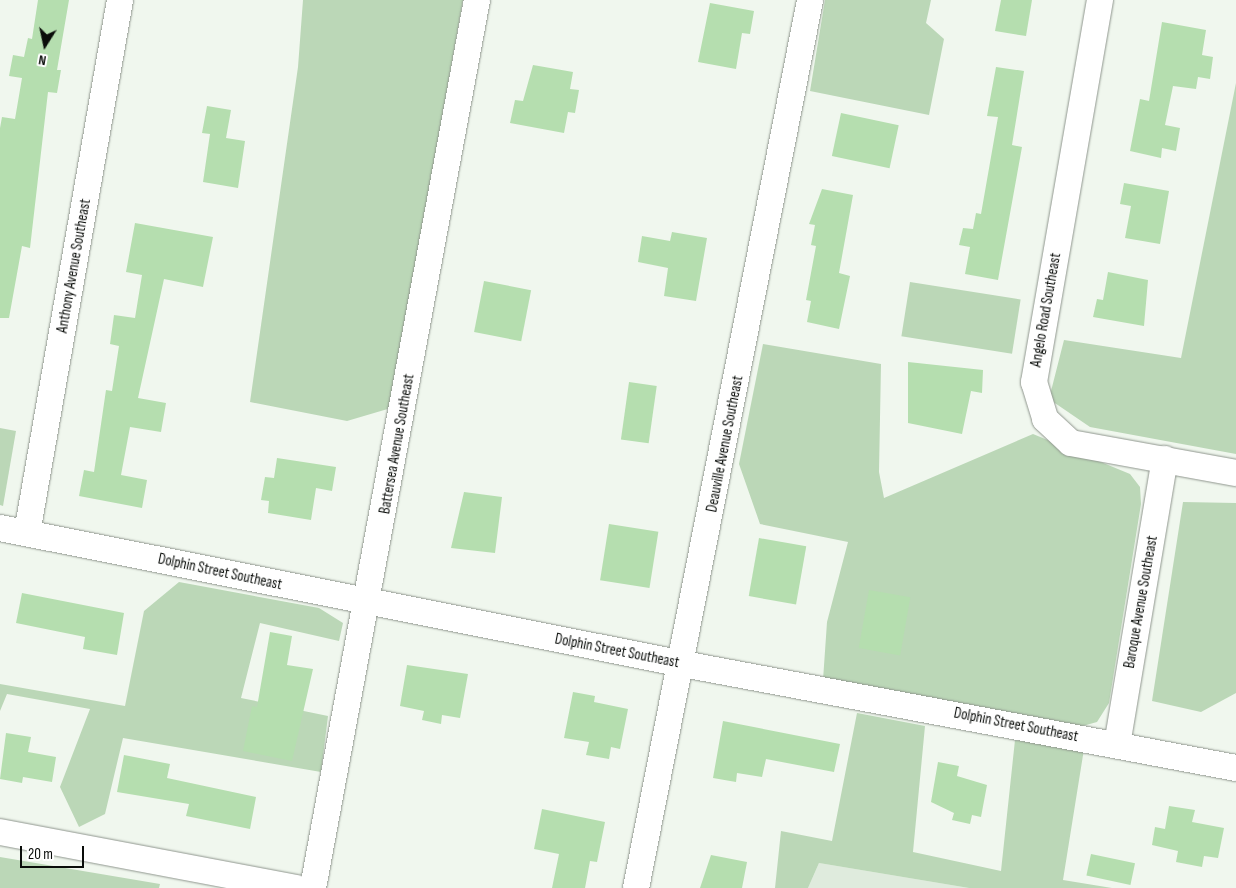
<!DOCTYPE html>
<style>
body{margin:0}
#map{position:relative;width:1236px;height:888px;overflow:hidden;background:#f0f7ee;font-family:"Sofia Sans Condensed",sans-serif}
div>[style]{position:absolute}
.built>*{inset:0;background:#dfebdd}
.green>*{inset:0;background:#bbd7b7;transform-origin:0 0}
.building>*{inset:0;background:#b5deaf;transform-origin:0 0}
.roads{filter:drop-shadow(0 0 1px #8f968e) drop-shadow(0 0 1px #8f968e)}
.minor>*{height:26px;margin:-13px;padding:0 13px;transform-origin:13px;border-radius:13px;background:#fff}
span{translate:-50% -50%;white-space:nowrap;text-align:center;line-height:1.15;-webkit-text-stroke:4px #fff;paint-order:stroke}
.street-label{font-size:15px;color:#0a0d0a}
.north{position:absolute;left:20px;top:20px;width:50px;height:50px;-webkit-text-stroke:4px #fff;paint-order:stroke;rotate:190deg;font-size:14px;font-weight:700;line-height:20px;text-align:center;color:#0a0d0a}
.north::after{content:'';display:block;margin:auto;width:18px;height:22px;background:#0a0d0a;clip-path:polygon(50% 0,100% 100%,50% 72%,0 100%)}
.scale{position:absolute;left:20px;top:846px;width:64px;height:22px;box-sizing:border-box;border:2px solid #0a0d0a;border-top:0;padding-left:6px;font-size:15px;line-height:18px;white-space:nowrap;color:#0a0d0a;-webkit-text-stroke:4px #fff;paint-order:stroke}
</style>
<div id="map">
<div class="built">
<i style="clip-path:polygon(819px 863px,969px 888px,808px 888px)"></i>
</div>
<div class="green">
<i style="clip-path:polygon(303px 0,463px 0,391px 408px,347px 421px,250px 402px,298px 67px)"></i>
<i style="clip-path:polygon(825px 0,931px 0,926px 23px,944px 39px,929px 115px,810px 91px)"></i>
<i style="clip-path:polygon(1236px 83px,1236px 454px,1090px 427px,1049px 399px,1064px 340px,1181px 358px)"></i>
<i style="left:910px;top:282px;width:112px;height:55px;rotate:9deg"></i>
<i style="clip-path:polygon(763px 344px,881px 364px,879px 472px,884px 498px,1033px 434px,1130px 474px,1140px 487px,1141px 504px,1109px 703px,1097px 722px,1079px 727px,823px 680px,827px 622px,848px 542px,760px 524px,739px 464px)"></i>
<i style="clip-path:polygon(0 428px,16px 431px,3px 506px,0 505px)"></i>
<i style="clip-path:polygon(1183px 502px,1236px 503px,1236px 693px,1201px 712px,1152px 701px)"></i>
<i style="clip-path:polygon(179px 582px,319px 608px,343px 623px,339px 641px,260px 623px,241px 698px,328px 716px,321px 772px,123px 738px,105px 814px,79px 827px,60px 787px,90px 709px,7px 694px,0 711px,0 684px,125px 706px,144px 611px)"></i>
<i style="clip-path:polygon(857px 713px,925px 726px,913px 852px,1001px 871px,1015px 740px,1084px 749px,1063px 880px,1112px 888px,969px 888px,819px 863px,808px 888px,775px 888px,781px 831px,832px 841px)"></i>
<i style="clip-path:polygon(0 857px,160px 884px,159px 888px,0 888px)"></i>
</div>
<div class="building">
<i style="clip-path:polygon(38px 0,69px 0,57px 70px,61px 70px,57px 93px,48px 92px,30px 248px,22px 246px,9px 318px,0 318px,0 128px,2px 117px,15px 119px,22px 78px,9px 76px,13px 55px,24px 57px,28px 38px,32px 39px)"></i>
<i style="clip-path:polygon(1001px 0,1032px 0,1026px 36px,995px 31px)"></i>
<i style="clip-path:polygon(710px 3px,754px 11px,750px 34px,742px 33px,736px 69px,698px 62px)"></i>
<i style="clip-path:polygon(1162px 22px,1206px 30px,1202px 55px,1213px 57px,1210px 79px,1198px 77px,1196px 89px,1173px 86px,1165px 125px,1180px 128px,1176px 151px,1162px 148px,1161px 158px,1130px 151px,1140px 99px,1149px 101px)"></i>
<i style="clip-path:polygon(533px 65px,573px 72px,570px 89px,579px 90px,575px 113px,568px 112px,564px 133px,510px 123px,515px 100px,523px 101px)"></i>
<i style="clip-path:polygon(996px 67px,1024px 71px,1012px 145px,1022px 147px,998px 280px,965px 274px,970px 247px,959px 245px,963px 228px,973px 229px,976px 213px,981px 214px,998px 117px,987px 116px)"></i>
<i style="clip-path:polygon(207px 106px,231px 110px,226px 138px,245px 141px,238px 188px,203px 182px,210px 134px,202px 133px)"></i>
<i style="left:841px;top:113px;width:59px;height:44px;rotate:12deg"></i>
<i style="clip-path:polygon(1124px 183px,1169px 191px,1160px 244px,1125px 238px,1131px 206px,1120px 204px)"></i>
<i style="clip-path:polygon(822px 189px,853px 195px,839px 273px,850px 276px,839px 329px,807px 322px,811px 301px,806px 300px,816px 246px,811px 245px,815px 225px,809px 224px)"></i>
<i style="clip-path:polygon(135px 223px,213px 237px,203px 287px,164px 279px,138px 398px,166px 403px,161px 432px,130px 427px,121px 475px,147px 480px,142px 508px,79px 496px,84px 470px,94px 472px,106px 390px,112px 391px,119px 346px,110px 344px,114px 315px,135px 318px,142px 275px,126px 272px)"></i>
<i style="clip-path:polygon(672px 232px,707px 238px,696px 301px,664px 296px,668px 268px,638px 262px,642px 236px,670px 241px)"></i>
<i style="clip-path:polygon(1108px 272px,1148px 280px,1144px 326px,1093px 317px,1097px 299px,1103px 300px)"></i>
<i style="left:484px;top:281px;width:48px;height:52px;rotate:11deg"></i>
<i style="clip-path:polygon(908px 362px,983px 370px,982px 393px,971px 391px,962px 434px,908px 423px)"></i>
<i style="left:629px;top:382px;width:28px;height:58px;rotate:8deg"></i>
<i style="clip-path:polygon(277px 458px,336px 467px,332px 491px,316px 488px,311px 520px,268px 513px,269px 501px,261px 500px,265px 477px,274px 478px)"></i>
<i style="clip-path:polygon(464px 492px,502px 497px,495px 553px,451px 548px)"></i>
<i style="left:609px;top:524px;width:50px;height:57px;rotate:9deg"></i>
<i style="left:759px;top:538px;width:48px;height:59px;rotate:10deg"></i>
<i style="left:869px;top:590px;width:42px;height:59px;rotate:10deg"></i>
<i style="clip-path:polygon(22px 593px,124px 613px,117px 655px,83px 649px,85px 637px,16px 623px)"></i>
<i style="clip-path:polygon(270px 632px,292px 636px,287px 665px,313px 669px,292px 761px,243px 751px,252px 706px,257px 707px)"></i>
<i style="clip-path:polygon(407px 665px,468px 674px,460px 718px,442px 715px,441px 724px,422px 720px,424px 711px,400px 706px)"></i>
<i style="clip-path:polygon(573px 692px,595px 696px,594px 702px,628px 709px,620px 749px,611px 747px,609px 759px,586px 755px,589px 742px,564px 738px)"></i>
<i style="clip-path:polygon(723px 721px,840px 744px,834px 772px,766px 759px,762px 777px,737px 773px,736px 782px,713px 778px)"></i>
<i style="clip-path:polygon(6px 733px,31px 737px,28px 752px,56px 757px,52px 782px,23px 777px,22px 783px,0 779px)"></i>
<i style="clip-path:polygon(124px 755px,170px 764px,167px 778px,256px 797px,250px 829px,186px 816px,189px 804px,117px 792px)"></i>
<i style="clip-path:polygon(938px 762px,959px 766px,957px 776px,987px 785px,981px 817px,972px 815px,970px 824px,952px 820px,954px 813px,931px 802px)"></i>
<i style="clip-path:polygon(1169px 806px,1195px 810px,1192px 822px,1224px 828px,1218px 858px,1204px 856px,1202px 867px,1176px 862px,1178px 851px,1152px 845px,1155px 827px,1165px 829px)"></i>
<i style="clip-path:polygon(542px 809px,605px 822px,597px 862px,590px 861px,585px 888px,552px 888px,559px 854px,534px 849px)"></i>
<i style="left:1091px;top:854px;width:45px;height:22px;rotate:12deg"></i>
<i style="clip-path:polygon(711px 855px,747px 862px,742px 888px,700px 888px)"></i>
</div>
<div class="roads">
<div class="minor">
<i style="left:1100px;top:0;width:388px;rotate:99.8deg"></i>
<i style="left:1034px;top:382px;width:39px;rotate:73deg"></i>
<i style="left:1045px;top:419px;width:35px;rotate:43deg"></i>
<i style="left:1071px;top:443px;width:168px;rotate:10.3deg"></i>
<i style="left:0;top:528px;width:696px;rotate:11.26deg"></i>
<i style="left:683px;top:664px;width:563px;rotate:10.65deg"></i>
<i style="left:27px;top:533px;width:541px;rotate:-80.1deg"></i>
<i style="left:1117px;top:745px;width:290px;rotate:-80.5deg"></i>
<i style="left:0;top:832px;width:302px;rotate:10.7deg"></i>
<i style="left:313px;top:888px;width:903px;rotate:-79.54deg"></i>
<i style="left:636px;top:888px;width:905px;rotate:-78.91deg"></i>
</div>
</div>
<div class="street-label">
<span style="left:74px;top:266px;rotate:-80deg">Anthony Avenue Southeast</span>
<span style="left:1046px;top:310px;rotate:-80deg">Angelo Road Southeast</span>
<span style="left:397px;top:444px;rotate:-80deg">Battersea Avenue Southeast</span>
<span style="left:725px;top:444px;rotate:-79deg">Deauville Avenue Southeast</span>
<span style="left:220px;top:572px;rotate:12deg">Dolphin Street Southeast</span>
<span style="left:1141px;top:602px;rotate:-80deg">Baroque Avenue Southeast</span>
<span style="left:617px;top:651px;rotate:11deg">Dolphin Street Southeast</span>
<span style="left:1016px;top:725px;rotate:11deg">Dolphin Street Southeast</span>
</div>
<div class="north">N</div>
<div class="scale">20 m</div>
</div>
